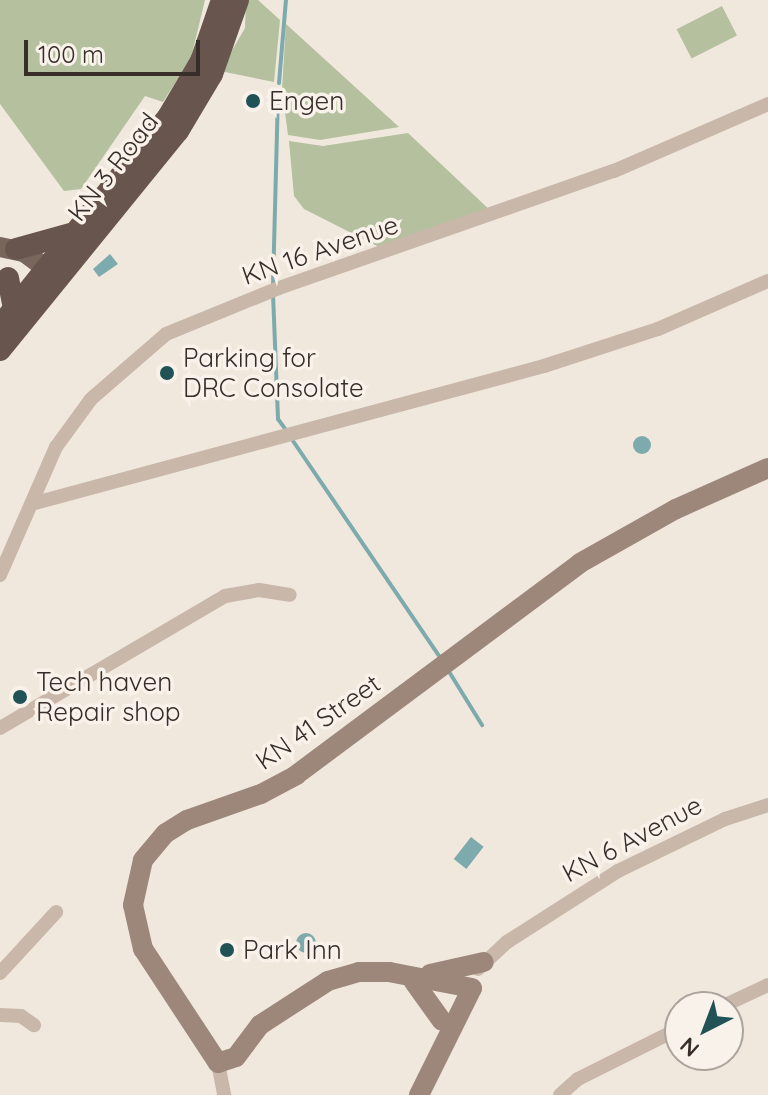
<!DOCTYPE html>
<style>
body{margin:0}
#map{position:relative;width:768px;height:1095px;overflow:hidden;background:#f1e8dd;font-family:Quicksand,sans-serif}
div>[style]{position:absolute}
.green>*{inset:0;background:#b4c09e;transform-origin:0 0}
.water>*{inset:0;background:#7dabad;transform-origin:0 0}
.round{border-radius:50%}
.stream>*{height:4px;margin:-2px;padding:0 2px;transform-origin:2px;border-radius:2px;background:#7dabad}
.minor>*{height:14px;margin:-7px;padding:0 7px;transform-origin:7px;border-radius:7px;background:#c9b8aa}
.secondary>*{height:20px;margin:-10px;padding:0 10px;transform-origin:10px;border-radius:10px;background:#9d877b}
.primary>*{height:20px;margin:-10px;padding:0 10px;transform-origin:10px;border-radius:10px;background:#78655b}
.trunk>*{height:22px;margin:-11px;padding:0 11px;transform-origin:11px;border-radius:11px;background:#68564e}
.dots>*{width:22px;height:22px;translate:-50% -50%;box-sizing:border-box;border:4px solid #f9f2ea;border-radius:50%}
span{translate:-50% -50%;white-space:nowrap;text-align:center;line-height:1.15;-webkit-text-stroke:7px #f9f2ea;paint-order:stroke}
.poi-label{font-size:26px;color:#372d29}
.left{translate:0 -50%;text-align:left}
.street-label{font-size:26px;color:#372d29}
.north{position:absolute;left:664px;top:991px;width:80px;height:80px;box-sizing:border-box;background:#f9f2ea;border:2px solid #aba39d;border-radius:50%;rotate:222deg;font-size:22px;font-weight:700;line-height:32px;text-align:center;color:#372d29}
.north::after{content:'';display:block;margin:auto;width:28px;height:36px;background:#205256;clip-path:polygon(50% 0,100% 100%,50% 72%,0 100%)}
.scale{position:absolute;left:24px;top:40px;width:176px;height:36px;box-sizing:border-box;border:4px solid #372d29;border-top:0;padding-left:10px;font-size:24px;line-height:28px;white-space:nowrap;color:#372d29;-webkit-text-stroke:6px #f9f2ea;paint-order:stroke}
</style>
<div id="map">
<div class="green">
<i style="clip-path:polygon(0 0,205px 0,191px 58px,163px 102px,145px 96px,81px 189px,64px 191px,0 104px)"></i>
<i style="clip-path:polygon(246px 0,258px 0,280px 20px,274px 82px,220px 71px,245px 28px)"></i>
<i style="left:722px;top:6px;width:33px;height:51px;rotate:63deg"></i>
<i style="clip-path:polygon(286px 24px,399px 127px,320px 140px,288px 135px,282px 90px)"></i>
<i style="clip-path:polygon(408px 133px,492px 212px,385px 250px,304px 209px,294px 196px,289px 141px,323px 146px)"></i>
</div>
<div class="water">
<i style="clip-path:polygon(110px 254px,118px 264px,99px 277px,93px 269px)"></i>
<i class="round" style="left:633px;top:436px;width:18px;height:18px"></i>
<i style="left:471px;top:837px;width:16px;height:28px;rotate:38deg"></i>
<i class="round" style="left:296px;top:933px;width:20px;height:20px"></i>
</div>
<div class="stream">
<i style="left:279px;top:83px;width:83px;rotate:-85.2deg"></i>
<i style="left:273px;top:285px;width:185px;rotate:-88.5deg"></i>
<i style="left:273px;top:294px;width:125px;rotate:87.7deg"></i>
<i style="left:278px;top:419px;width:14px;rotate:54deg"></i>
<i style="left:291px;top:438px;width:267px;rotate:55.8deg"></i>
<i style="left:448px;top:670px;width:65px;rotate:58.3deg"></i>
</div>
<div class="minor">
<i style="left:35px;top:503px;width:527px;rotate:-15.06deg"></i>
<i style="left:544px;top:366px;width:120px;rotate:-18deg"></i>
<i style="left:658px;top:329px;width:120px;rotate:-23.6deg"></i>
<i style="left:0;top:575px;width:140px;rotate:-66.4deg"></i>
<i style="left:56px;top:447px;width:59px;rotate:-53.9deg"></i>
<i style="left:91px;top:399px;width:99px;rotate:-40.9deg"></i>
<i style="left:166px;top:334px;width:122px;rotate:-22.2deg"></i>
<i style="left:279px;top:288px;width:355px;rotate:-19.3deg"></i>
<i style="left:614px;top:171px;width:168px;rotate:-23.5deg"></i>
<i style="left:0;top:728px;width:261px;rotate:-30.4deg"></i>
<i style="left:225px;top:596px;width:35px;rotate:-10deg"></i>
<i style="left:259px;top:590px;width:31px;rotate:9deg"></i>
<i style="left:478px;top:969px;width:40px;rotate:-43deg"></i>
<i style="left:507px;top:942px;width:132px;rotate:-32.6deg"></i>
<i style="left:618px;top:871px;width:119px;rotate:-25.9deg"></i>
<i style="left:725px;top:819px;width:45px;rotate:-18deg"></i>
<i style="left:0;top:973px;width:83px;rotate:-47.4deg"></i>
<i style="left:721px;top:1007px;width:52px;rotate:-25.1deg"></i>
<i style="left:0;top:1015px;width:21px;rotate:3deg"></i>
<i style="left:21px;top:1016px;width:16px;rotate:35deg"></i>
<i style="left:218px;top:1063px;width:33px;rotate:79deg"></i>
<i style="left:560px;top:1095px;width:24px;rotate:-42deg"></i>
<i style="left:578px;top:1079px;width:114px;rotate:-26.6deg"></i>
</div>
<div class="secondary">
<i style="left:430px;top:974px;width:55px;rotate:-12.5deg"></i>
<i style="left:414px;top:982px;width:48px;rotate:54.3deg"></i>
<i style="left:419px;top:1095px;width:119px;rotate:-63.6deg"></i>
<i style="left:472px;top:988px;width:85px;rotate:-169.1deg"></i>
<i style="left:389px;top:972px;width:30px;rotate:180deg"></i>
<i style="left:359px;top:972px;width:32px;rotate:164deg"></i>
<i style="left:328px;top:981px;width:81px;rotate:147.1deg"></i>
<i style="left:260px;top:1025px;width:40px;rotate:127deg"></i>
<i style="left:236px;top:1057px;width:19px;rotate:162deg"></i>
<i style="left:218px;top:1063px;width:136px;rotate:-123.3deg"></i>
<i style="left:143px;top:949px;width:45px;rotate:-102.8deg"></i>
<i style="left:133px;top:905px;width:46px;rotate:-77.5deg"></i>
<i style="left:143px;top:860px;width:35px;rotate:-50deg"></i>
<i style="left:166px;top:833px;width:25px;rotate:-32deg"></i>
<i style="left:187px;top:820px;width:78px;rotate:-19.4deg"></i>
<i style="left:261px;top:794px;width:40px;rotate:-28deg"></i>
<i style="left:296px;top:775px;width:354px;rotate:-36.7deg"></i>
<i style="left:580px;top:563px;width:110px;rotate:-29.4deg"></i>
<i style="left:676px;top:509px;width:101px;rotate:-24deg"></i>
</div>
<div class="primary">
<i style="left:0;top:247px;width:25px;rotate:12deg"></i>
<i style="left:24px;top:252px;width:44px;rotate:36.6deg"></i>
</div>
<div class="trunk">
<i style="left:16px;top:249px;width:56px;rotate:-15.5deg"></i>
<i style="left:8px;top:278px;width:31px;rotate:79deg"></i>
<i style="left:0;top:326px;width:268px;rotate:-51.2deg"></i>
<i style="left:168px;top:117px;width:65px;rotate:-59.5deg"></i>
<i style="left:201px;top:61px;width:65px;rotate:-71deg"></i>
<i style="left:0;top:350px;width:282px;rotate:-50.9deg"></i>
<i style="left:178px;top:131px;width:66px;rotate:-59.2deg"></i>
<i style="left:212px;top:74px;width:78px;rotate:-70.6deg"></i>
</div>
<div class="dots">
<i style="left:253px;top:101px;background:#205256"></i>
<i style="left:167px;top:373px;background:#205256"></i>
<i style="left:20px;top:697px;background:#205256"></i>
<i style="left:227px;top:950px;background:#205256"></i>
</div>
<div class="poi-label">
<span class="left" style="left:269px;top:101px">Engen</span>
<span class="left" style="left:183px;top:373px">Parking for<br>DRC Consolate</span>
<span class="left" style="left:36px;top:697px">Tech haven<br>Repair shop</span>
<span class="left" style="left:243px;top:950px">Park Inn</span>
</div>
<div class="street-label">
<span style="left:113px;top:167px;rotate:-52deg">KN 3 Road</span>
<span style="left:320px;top:250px;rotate:-19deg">KN 16 Avenue</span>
<span style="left:318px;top:722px;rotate:-35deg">KN 41 Street</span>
<span style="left:632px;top:839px;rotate:-28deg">KN 6 Avenue</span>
</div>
<div class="north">N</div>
<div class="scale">100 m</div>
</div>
